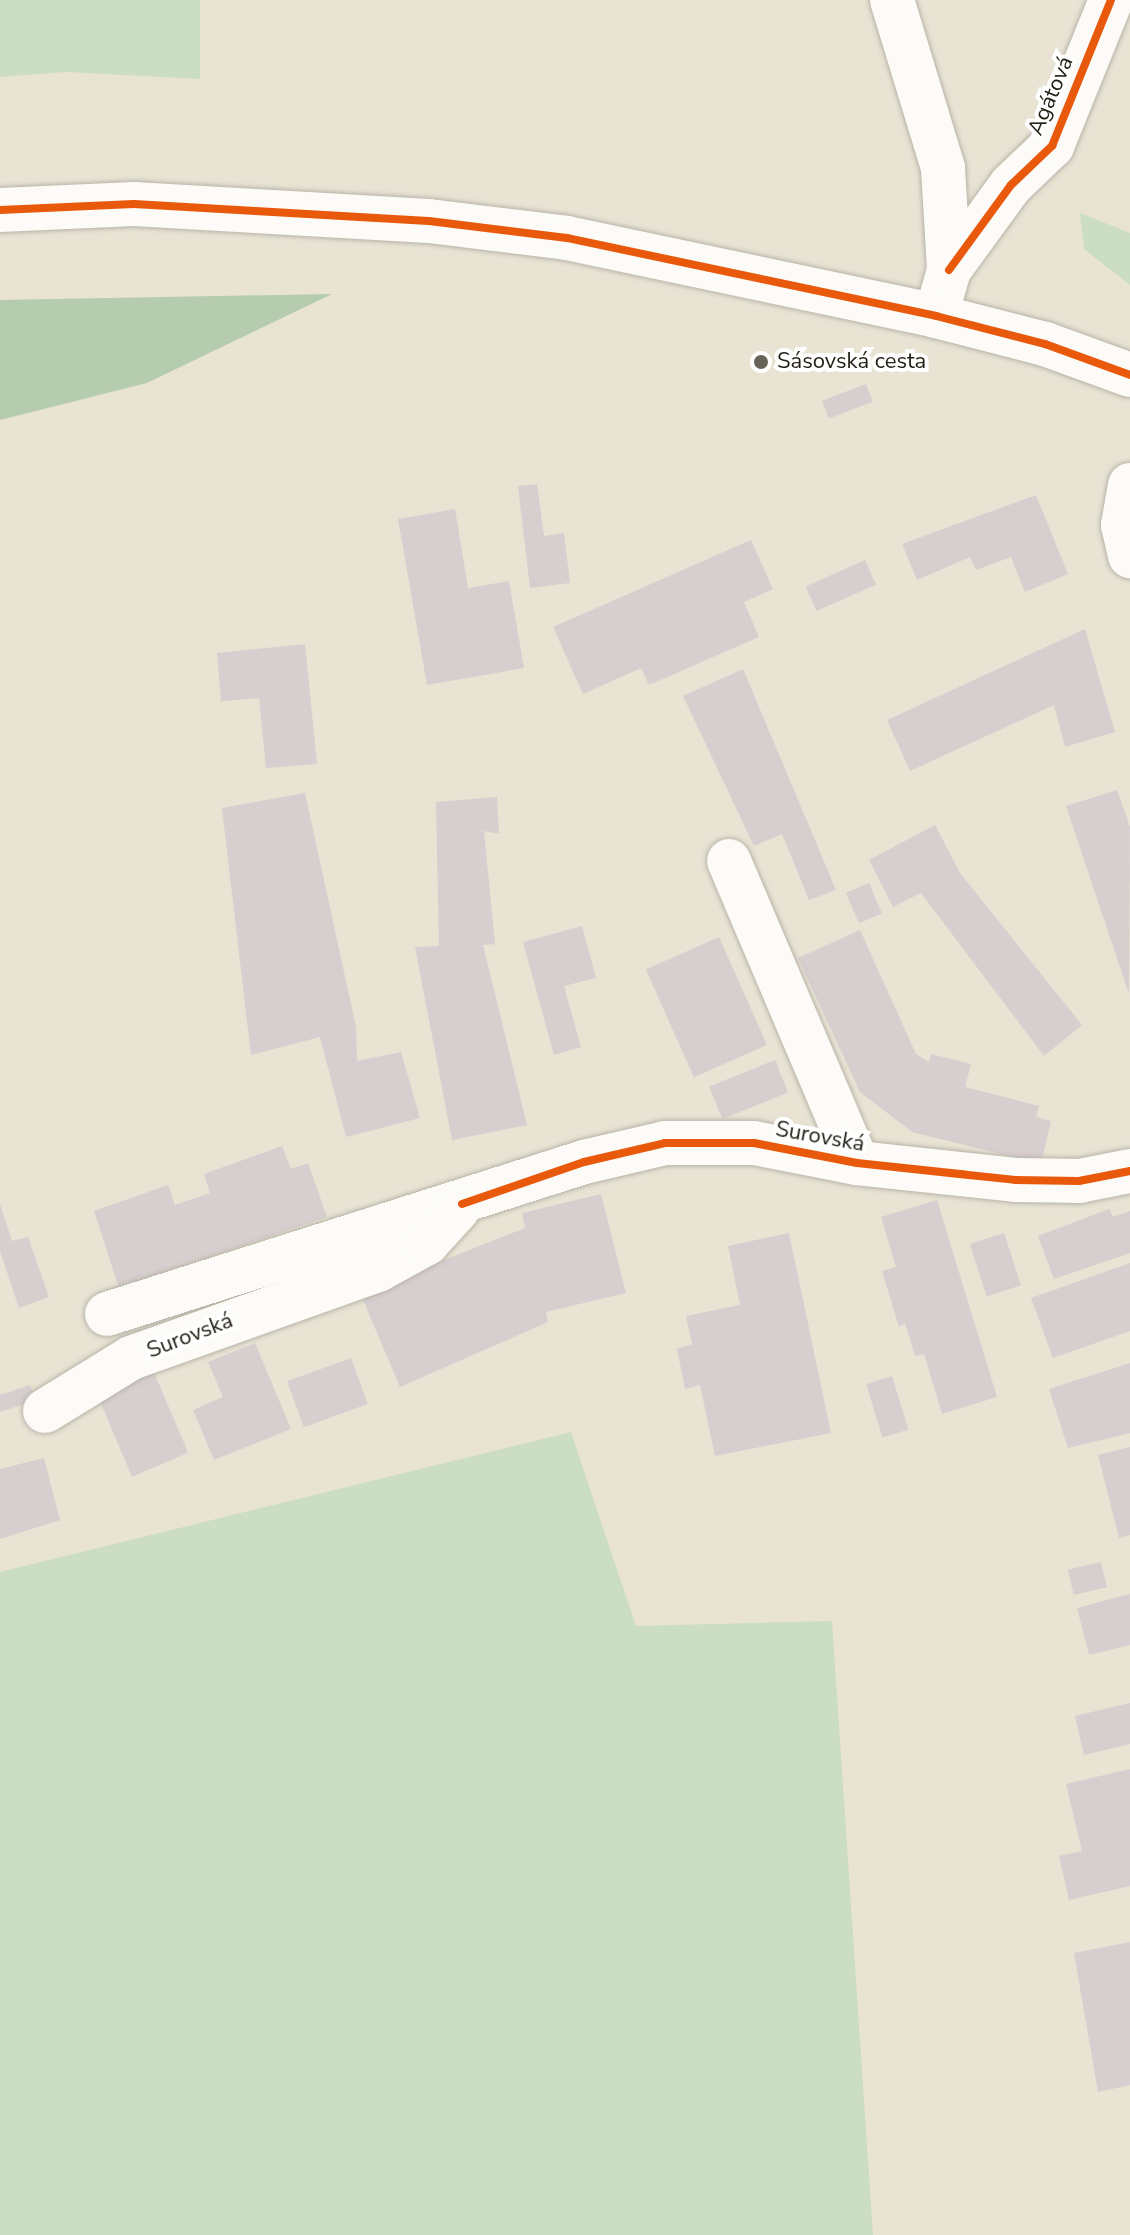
<!DOCTYPE html>
<meta charset="utf-8">
<style>
body{margin:0}
#map{position:relative;width:1130px;height:2235px;overflow:hidden;background:#e8e3d3;font-family:"Nunito Sans",sans-serif}
div>[style]{position:absolute}
.green>*{inset:0;background:#cbddc3}
.forest>*{inset:0;background:#b5ccae}
.building>*{inset:0;background:#d7cecf;transform-origin:0 0}
.roads{filter:drop-shadow(0 0 2px #b8b4a8) drop-shadow(0 0 2px #b8b4a8)}
.minor>*{height:44px;margin:-22px;padding:0 22px;transform-origin:22px;border-radius:22px;background:#fcfbf8}
.cycleway>*{height:8px;margin:-4px;padding:0 4px;transform-origin:4px;border-radius:4px;background:#e8590c}
.dots>*{width:22px;height:22px;translate:-50% -50%;box-sizing:border-box;border:4px solid #fff;border-radius:50%}
span{translate:-50% -50%;white-space:nowrap;text-align:center;line-height:1.15;-webkit-text-stroke:8px #fff;paint-order:stroke}
.street-label{font-size:22px;color:#211e13}
.poi-label{font-size:22px;color:#211e13}
.left{translate:0 -50%;text-align:left}
</style>
<div id="map">
<div class="green">
<i style="clip-path:polygon(0 0,200px 0,200px 79px,66px 72px,0 77px)"></i>
<i style="clip-path:polygon(1080px 213px,1130px 233px,1130px 285px,1084px 249px)"></i>
<i style="clip-path:polygon(571px 1432px,636px 1626px,832px 1621px,873px 2235px,0 2235px,0 1572px)"></i>
</div>
<div class="forest">
<i style="clip-path:polygon(332px 294px,147px 383px,0 420px,0 300px)"></i>
</div>
<div class="building">
<i style="left:866px;top:384px;width:19px;height:47px;rotate:69deg"></i>
<i style="clip-path:polygon(537px 484px,544px 536px,564px 533px,570px 583px,530px 588px,518px 486px)"></i>
<i style="clip-path:polygon(1036px 495px,1068px 574px,1025px 592px,1011px 557px,976px 570px,970px 557px,917px 580px,902px 544px)"></i>
<i style="clip-path:polygon(455px 509px,468px 588px,509px 581px,524px 668px,427px 685px,398px 519px)"></i>
<i style="clip-path:polygon(751px 540px,773px 589px,744px 602px,759px 637px,649px 685px,641px 668px,583px 694px,553px 627px)"></i>
<i style="left:865px;top:560px;width:27px;height:65px;rotate:66deg"></i>
<i style="clip-path:polygon(1085px 629px,1115px 732px,1065px 747px,1054px 705px,910px 771px,887px 720px)"></i>
<i style="clip-path:polygon(305px 644px,317px 764px,266px 768px,259px 698px,221px 701px,217px 653px)"></i>
<i style="clip-path:polygon(743px 669px,836px 890px,809px 900px,782px 834px,754px 846px,683px 696px)"></i>
<i style="clip-path:polygon(1117px 790px,1130px 827px,1129px 994px,1066px 806px)"></i>
<i style="clip-path:polygon(305px 793px,356px 1027px,357px 1061px,401px 1052px,420px 1118px,346px 1137px,320px 1037px,251px 1055px,222px 808px)"></i>
<i style="clip-path:polygon(497px 797px,499px 834px,484px 831px,495px 944px,483px 945px,527px 1125px,452px 1140px,415px 947px,439px 946px,436px 802px)"></i>
<i style="clip-path:polygon(935px 825px,960px 873px,1082px 1025px,1044px 1056px,921px 893px,893px 907px,869px 860px)"></i>
<i style="left:869px;top:883px;width:33px;height:25px;rotate:67deg"></i>
<i style="clip-path:polygon(582px 926px,596px 978px,564px 986px,581px 1047px,554px 1055px,523px 942px)"></i>
<i style="clip-path:polygon(860px 930px,916px 1054px,929px 1062px,931px 1054px,971px 1064px,965px 1087px,1039px 1106px,1036px 1117px,1051px 1121px,1041px 1164px,912px 1132px,860px 1092px,798px 958px)"></i>
<i style="left:719px;top:937px;width:118px;height:80px;rotate:66deg"></i>
<i style="left:775px;top:1060px;width:35px;height:71px;rotate:68deg"></i>
<i style="clip-path:polygon(282px 1146px,291px 1169px,308px 1163px,327px 1217px,119px 1288px,94px 1211px,168px 1185px,175px 1205px,210px 1193px,204px 1174px)"></i>
<i style="clip-path:polygon(601px 1194px,626px 1293px,546px 1312px,548px 1322px,400px 1387px,360px 1293px,525px 1228px,522px 1213px)"></i>
<i style="clip-path:polygon(937px 1200px,997px 1397px,942px 1414px,924px 1354px,915px 1356px,905px 1323px,899px 1327px,882px 1271px,896px 1267px,881px 1217px)"></i>
<i style="clip-path:polygon(0 1204px,12px 1241px,28px 1237px,49px 1297px,19px 1308px,0 1251px)"></i>
<i style="clip-path:polygon(1109px 1209px,1113px 1217px,1130px 1211px,1130px 1253px,1054px 1279px,1038px 1236px)"></i>
<i style="clip-path:polygon(789px 1233px,831px 1433px,715px 1456px,700px 1385px,685px 1389px,677px 1349px,692px 1344px,686px 1316px,740px 1305px,728px 1246px)"></i>
<i style="left:1004px;top:1233px;width:55px;height:36px;rotate:72deg"></i>
<i style="clip-path:polygon(1130px 1263px,1130px 1331px,1053px 1358px,1031px 1298px)"></i>
<i style="clip-path:polygon(255px 1343px,291px 1429px,214px 1460px,193px 1410px,223px 1397px,208px 1362px)"></i>
<i style="left:351px;top:1358px;width:49px;height:68px;rotate:70deg"></i>
<i style="clip-path:polygon(1130px 1363px,1130px 1433px,1068px 1448px,1049px 1389px)"></i>
<i style="left:153px;top:1370px;width:90px;height:61px;rotate:67deg"></i>
<i style="left:892px;top:1376px;width:56px;height:27px;rotate:73deg"></i>
<i style="clip-path:polygon(30px 1385px,36px 1400px,0 1412px,0 1395px)"></i>
<i style="clip-path:polygon(1130px 1447px,1130px 1535px,1119px 1538px,1098px 1455px)"></i>
<i style="clip-path:polygon(44px 1458px,60px 1520px,0 1539px,0 1469px)"></i>
<i style="left:1101px;top:1562px;width:26px;height:34px;rotate:77deg"></i>
<i style="clip-path:polygon(1130px 1594px,1130px 1645px,1089px 1655px,1077px 1608px)"></i>
<i style="clip-path:polygon(1130px 1703px,1130px 1744px,1084px 1755px,1075px 1716px)"></i>
<i style="clip-path:polygon(1130px 1769px,1130px 1886px,1069px 1900px,1059px 1856px,1082px 1851px,1066px 1784px)"></i>
<i style="clip-path:polygon(1130px 1942px,1130px 2085px,1098px 2092px,1074px 1953px)"></i>
</div>
<div class="roads">
<div class="minor">
<i style="left:892px;top:0;width:176px;rotate:73.1deg"></i>
<i style="left:943px;top:168px;width:102px;rotate:86.6deg"></i>
<i style="left:949px;top:270px;width:48px;rotate:105.8deg"></i>
<i style="left:0;top:210px;width:134px;rotate:-2.6deg"></i>
<i style="left:134px;top:204px;width:295px;rotate:3.3deg"></i>
<i style="left:429px;top:221px;width:139px;rotate:7deg"></i>
<i style="left:567px;top:238px;width:377px;rotate:11.9deg"></i>
<i style="left:936px;top:316px;width:113px;rotate:14.4deg"></i>
<i style="left:1045px;top:344px;width:90px;rotate:20deg"></i>
<i style="left:949px;top:270px;width:105px;rotate:-53.9deg"></i>
<i style="left:1011px;top:185px;width:57px;rotate:-43.6deg"></i>
<i style="left:1052px;top:146px;width:157px;rotate:-68deg"></i>
<i style="left:1130px;top:485px;width:41px;rotate:99.9deg"></i>
<i style="left:1123px;top:525px;width:32px;rotate:77deg"></i>
<i style="left:729px;top:861px;width:328px;rotate:67deg"></i>
<i style="left:107px;top:1314px;width:501px;rotate:-17.67deg"></i>
<i style="left:584px;top:1162px;width:83px;rotate:-13.2deg"></i>
<i style="left:665px;top:1143px;width:89px"></i>
<i style="left:754px;top:1143px;width:105px;rotate:11deg"></i>
<i style="left:857px;top:1163px;width:159px;rotate:6.1deg"></i>
<i style="left:1015px;top:1180px;width:64px;rotate:0.9deg"></i>
<i style="left:1079px;top:1181px;width:52px;rotate:-11.1deg"></i>
<i style="left:45px;top:1411px;width:101px;rotate:-31.6deg"></i>
<i style="left:131px;top:1358px;width:262px;rotate:-19.6deg"></i>
<i style="left:378px;top:1270px;width:56px;rotate:-28.9deg"></i>
<i style="left:427px;top:1243px;width:46px;rotate:-47.6deg"></i>
</div>
</div>
<div class="cycleway">
<i style="left:0;top:210px;width:134px;rotate:-2.6deg"></i>
<i style="left:134px;top:204px;width:295px;rotate:3.3deg"></i>
<i style="left:429px;top:221px;width:139px;rotate:7deg"></i>
<i style="left:567px;top:238px;width:377px;rotate:11.9deg"></i>
<i style="left:936px;top:316px;width:113px;rotate:14.4deg"></i>
<i style="left:1045px;top:344px;width:90px;rotate:20deg"></i>
<i style="left:949px;top:270px;width:105px;rotate:-53.9deg"></i>
<i style="left:1011px;top:185px;width:57px;rotate:-43.6deg"></i>
<i style="left:1052px;top:146px;width:157px;rotate:-68deg"></i>
<i style="left:462px;top:1204px;width:129px;rotate:-19deg"></i>
<i style="left:584px;top:1162px;width:83px;rotate:-13.2deg"></i>
<i style="left:665px;top:1143px;width:89px"></i>
<i style="left:754px;top:1143px;width:105px;rotate:11deg"></i>
<i style="left:857px;top:1163px;width:159px;rotate:6.1deg"></i>
<i style="left:1015px;top:1180px;width:64px;rotate:0.9deg"></i>
<i style="left:1079px;top:1181px;width:52px;rotate:-11.1deg"></i>
</div>
<div class="dots">
<i style="left:761px;top:362px;background:#676356"></i>
</div>
<div class="street-label">
<span style="left:1051px;top:96px;rotate:-67deg">Agátová</span>
<span style="left:820px;top:1137px;rotate:10deg">Surovská</span>
<span style="left:190px;top:1336px;rotate:-21deg">Surovská</span>
</div>
<div class="poi-label">
<span class="left" style="left:777px;top:362px">Sásovská cesta</span>
</div>
</div>
